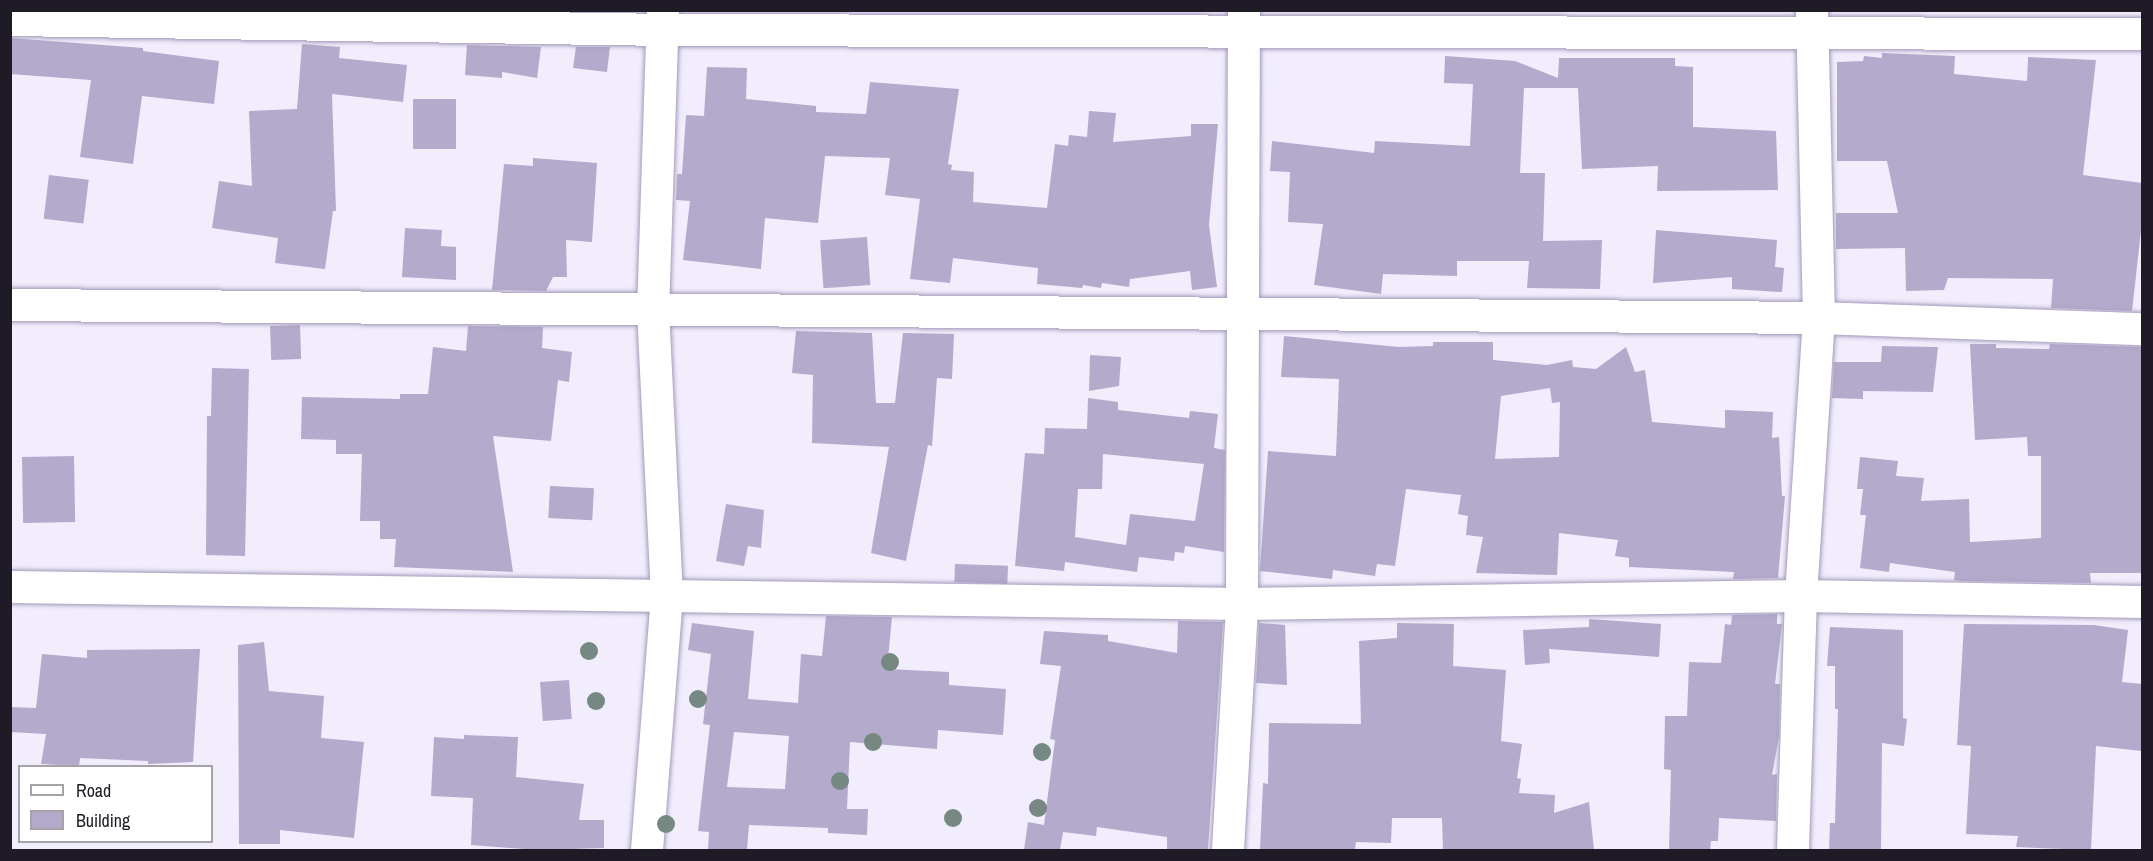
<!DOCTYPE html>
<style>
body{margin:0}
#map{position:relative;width:2153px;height:861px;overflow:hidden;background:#f1edfc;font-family:"Archivo Narrow",sans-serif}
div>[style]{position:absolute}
.building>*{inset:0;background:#b4aacc;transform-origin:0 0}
.roads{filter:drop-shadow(0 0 2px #a399ba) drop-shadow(0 0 2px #a399ba)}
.minor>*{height:32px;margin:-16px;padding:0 16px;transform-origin:16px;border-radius:16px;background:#fff}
.trees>*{width:18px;height:18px;margin:-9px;border-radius:50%;background:#758882}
span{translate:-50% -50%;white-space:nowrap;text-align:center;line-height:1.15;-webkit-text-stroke:4.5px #fff;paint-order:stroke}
.frame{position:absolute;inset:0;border:12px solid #1e1a26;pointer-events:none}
.legend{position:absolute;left:18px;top:765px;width:195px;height:78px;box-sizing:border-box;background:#fff;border:2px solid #a5a3a8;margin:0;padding:8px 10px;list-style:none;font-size:18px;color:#1e1a26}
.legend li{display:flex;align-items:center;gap:12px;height:30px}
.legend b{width:30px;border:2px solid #a5a3a8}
</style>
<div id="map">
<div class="building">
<i style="clip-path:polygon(10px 38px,143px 48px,143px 51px,219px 61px,214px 104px,142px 96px,133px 164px,80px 157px,91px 80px,10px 74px)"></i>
<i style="clip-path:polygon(302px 44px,340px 47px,339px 58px,407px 65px,403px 102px,332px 94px,336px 211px,333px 211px,325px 269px,275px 263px,278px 238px,212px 228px,219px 181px,252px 186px,249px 111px,297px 109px)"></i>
<i style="clip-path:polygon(467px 45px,541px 47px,537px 78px,502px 72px,502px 78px,465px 75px)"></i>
<i style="clip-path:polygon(576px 47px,610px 47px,607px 72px,573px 68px)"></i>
<i style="clip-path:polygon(1882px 53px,1955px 56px,1954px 74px,2027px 81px,2028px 57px,2096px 60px,2083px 175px,2142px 183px,2142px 222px,2132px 311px,2051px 308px,2053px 279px,1948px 278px,1944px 290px,1906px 291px,1905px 248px,1836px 249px,1836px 213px,1898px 213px,1887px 161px,1837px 161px,1837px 62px,1863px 61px,1864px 56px,1882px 58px)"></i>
<i style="clip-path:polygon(1445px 56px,1515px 61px,1558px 78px,1559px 58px,1675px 58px,1675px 66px,1693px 67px,1693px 127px,1776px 131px,1778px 190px,1657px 191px,1658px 166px,1582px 169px,1578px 88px,1524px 88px,1520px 173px,1545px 173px,1543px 241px,1602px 240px,1600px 289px,1527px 288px,1529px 261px,1457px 261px,1457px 276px,1383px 274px,1381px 294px,1314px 285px,1323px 224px,1288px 222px,1290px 172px,1270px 171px,1272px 141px,1374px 153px,1375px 141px,1470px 146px,1473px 84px,1444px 83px)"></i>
<i style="clip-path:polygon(707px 67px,747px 68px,746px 99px,816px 106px,816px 112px,866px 114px,870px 82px,959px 89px,948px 164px,952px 165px,951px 170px,974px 172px,973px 202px,1047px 208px,1055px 144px,1068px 146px,1069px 135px,1087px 137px,1089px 111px,1116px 113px,1113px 142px,1191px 136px,1191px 124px,1218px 124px,1209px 225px,1217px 287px,1192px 290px,1190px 271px,1130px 279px,1129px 287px,1102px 283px,1101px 288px,1083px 285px,1082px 288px,1037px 284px,1038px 268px,953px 258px,950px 283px,910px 279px,920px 199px,885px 195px,890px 158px,825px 156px,818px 223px,765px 218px,761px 269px,683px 260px,690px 201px,676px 200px,677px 174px,682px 174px,686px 115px,704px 116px)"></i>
<i style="left:456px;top:99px;width:50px;height:43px;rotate:90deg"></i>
<i style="clip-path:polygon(533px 158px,597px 163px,592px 242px,566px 240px,567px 277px,553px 277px,546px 291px,492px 290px,504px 164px,533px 166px)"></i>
<i style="left:49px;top:175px;width:40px;height:44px;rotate:7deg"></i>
<i style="clip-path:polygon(405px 228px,442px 230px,441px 246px,456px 247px,456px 280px,402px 277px)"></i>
<i style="clip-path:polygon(1656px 230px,1777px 240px,1775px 267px,1784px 268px,1782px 292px,1732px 289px,1732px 277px,1653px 283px)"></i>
<i style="left:867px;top:237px;width:48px;height:47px;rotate:86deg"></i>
<i style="left:300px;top:325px;width:34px;height:30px;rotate:88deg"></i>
<i style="clip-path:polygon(468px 326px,543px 327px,542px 348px,572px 352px,569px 382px,558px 380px,551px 441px,493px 436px,513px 572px,394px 567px,396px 539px,380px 539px,380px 521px,360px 521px,362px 454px,336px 454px,336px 440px,301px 439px,302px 397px,400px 399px,400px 394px,428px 394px,433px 347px,466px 351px)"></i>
<i style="clip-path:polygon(796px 331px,872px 333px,876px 403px,895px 403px,903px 333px,954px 334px,952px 379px,937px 378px,932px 446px,928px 445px,906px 561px,871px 553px,889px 447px,812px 443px,813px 375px,792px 373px)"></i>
<i style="clip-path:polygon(evenodd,1284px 336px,1399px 347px,1433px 346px,1433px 342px,1493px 342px,1493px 360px,1547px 365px,1572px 360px,1573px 367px,1596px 369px,1626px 347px,1635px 372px,1645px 370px,1652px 422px,1725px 428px,1725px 410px,1773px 412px,1772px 438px,1779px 437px,1782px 496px,1785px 496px,1778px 578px,1733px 579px,1734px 572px,1629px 567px,1629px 558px,1615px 556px,1618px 540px,1559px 533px,1557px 575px,1476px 573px,1483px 537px,1466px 535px,1468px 516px,1458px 514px,1461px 495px,1406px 489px,1395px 566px,1377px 564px,1375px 576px,1333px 570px,1332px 579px,1260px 571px,1268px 451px,1336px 456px,1339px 379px,1281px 377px,1284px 336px,1550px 388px,1552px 403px,1560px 402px,1559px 457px,1495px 459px,1501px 396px,1550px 388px)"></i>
<i style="clip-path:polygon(1970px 344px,1996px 344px,1996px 348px,2049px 349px,2050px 344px,2142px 347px,2141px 573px,2090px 573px,2091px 583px,1961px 581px,1954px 580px,1955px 572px,1890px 563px,1889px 572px,1860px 568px,1866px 515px,1860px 515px,1863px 489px,1857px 489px,1860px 457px,1898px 461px,1896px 476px,1924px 478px,1921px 501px,1969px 499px,1970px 542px,2041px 538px,2041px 456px,2028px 456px,2027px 437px,1975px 440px)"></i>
<i style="clip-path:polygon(1882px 346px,1938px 347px,1933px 392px,1863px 391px,1863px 399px,1832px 398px,1834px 362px,1881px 362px)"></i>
<i style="clip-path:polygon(1090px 355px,1121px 357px,1119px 386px,1089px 391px)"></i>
<i style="clip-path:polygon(212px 368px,249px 369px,245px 556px,206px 555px,207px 416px,211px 416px)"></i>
<i style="clip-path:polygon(evenodd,1088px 398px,1118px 402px,1118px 410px,1189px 418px,1190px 411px,1218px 414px,1214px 448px,1225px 450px,1224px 552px,1185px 546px,1184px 553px,1175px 552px,1174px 561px,1139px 557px,1137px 572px,1065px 562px,1064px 571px,1015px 566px,1025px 453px,1044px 454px,1045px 428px,1087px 429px,1088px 398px,1103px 454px,1204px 464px,1195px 521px,1130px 514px,1126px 545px,1075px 537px,1078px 489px,1102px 489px,1103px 454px)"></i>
<i style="left:74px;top:456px;width:66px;height:52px;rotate:89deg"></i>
<i style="left:550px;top:486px;width:44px;height:32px;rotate:3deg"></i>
<i style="clip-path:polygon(726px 504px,764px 510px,761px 548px,748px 546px,744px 566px,716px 561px)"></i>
<i style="left:955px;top:564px;width:53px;height:18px;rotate:2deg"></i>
<i style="clip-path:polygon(1777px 614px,1777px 624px,1782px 624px,1775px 684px,1780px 684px,1779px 737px,1772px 775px,1777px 774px,1776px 821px,1719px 818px,1718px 841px,1711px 841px,1710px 850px,1669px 850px,1671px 770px,1664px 769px,1665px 716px,1687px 716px,1689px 662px,1721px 663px,1725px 624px,1731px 625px,1732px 615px)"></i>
<i style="clip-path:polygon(evenodd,826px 616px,892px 617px,887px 669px,949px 672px,949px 685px,1006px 689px,1003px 735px,938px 730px,937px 749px,850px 742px,847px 809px,868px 809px,867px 835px,828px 833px,828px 828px,749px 825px,747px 850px,708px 849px,709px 832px,698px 831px,710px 725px,703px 724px,711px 654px,688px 650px,692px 623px,754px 631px,748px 699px,798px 703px,801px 654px,822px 656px,826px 616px,734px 732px,789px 736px,785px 789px,727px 787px,734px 732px)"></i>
<i style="clip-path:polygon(1589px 619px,1661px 624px,1659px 657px,1549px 649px,1550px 663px,1525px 665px,1523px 630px,1589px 627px)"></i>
<i style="clip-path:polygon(1178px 621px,1223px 622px,1208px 850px,1167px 850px,1167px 837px,1097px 827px,1096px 836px,1063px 832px,1060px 850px,1024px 850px,1028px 822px,1044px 825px,1055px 740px,1050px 739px,1061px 666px,1040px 664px,1044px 631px,1108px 635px,1108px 641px,1177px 653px)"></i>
<i style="clip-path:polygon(1259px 623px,1285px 625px,1287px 685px,1256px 683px)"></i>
<i style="clip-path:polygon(1397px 623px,1454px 624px,1453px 666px,1506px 670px,1501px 741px,1522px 744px,1517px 778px,1521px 779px,1519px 793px,1555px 795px,1554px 813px,1589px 802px,1594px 850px,1443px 850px,1442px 818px,1392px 818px,1391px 843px,1356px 842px,1355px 850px,1260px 850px,1263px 783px,1268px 784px,1269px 723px,1361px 724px,1359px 641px,1397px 638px)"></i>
<i style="clip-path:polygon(1964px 624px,2094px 625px,2128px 630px,2122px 682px,2142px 684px,2142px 751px,2096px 746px,2091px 850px,2016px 847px,2018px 836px,1966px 834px,1971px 746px,1957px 745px)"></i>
<i style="clip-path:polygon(1830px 627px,1903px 630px,1903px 718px,1907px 719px,1904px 746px,1882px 743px,1881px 850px,1829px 850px,1830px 823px,1835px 823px,1838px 709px,1835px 709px,1835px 666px,1827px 666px)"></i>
<i style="clip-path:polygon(264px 642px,269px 691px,324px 696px,321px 738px,364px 742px,354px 838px,280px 830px,280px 844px,239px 844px,238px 645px)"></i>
<i style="clip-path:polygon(200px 649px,193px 762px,148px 764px,148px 761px,80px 758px,79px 766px,41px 764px,46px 734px,10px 732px,10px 707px,36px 708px,42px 654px,87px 658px,87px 650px)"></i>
<i style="left:569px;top:680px;width:39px;height:29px;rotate:86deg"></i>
<i style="clip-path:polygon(464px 735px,518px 737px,516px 777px,584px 784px,579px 820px,604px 820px,604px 848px,537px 850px,471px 845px,473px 798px,431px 796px,434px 737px,464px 739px)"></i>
</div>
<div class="roads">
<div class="minor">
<i style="left:10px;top:20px;width:658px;rotate:0.87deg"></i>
<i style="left:668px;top:30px;width:1474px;rotate:0.16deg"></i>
<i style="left:10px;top:305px;width:1809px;rotate:0.41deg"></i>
<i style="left:1819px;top:318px;width:323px;rotate:2deg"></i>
<i style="left:10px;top:587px;width:1232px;rotate:0.79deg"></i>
<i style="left:1242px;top:604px;width:559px;rotate:-0.82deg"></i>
<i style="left:1801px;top:596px;width:341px;rotate:1deg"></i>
<i style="left:647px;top:850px;width:255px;rotate:-85.5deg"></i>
<i style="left:667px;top:596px;width:284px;rotate:-92.8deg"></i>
<i style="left:653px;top:312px;width:302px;rotate:-88.1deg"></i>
<i style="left:1228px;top:850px;width:246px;rotate:-86.7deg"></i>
<i style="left:1242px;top:604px;width:592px;rotate:-89.81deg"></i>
<i style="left:1793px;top:850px;width:254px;rotate:-88.2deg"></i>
<i style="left:1801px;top:596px;width:279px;rotate:-86.3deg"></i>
<i style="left:1819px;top:318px;width:308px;rotate:-91.3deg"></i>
</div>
</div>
<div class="trees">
<i style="left:589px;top:651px"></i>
<i style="left:890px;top:662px"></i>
<i style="left:698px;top:699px"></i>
<i style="left:596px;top:701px"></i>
<i style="left:873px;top:742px"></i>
<i style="left:1042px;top:752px"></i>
<i style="left:840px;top:781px"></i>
<i style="left:1038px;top:808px"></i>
<i style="left:953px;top:818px"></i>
<i style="left:666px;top:824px"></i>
</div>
<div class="frame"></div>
<ul class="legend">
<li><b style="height:8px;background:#fff"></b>Road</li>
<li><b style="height:16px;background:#b4aacc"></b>Building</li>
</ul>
</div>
